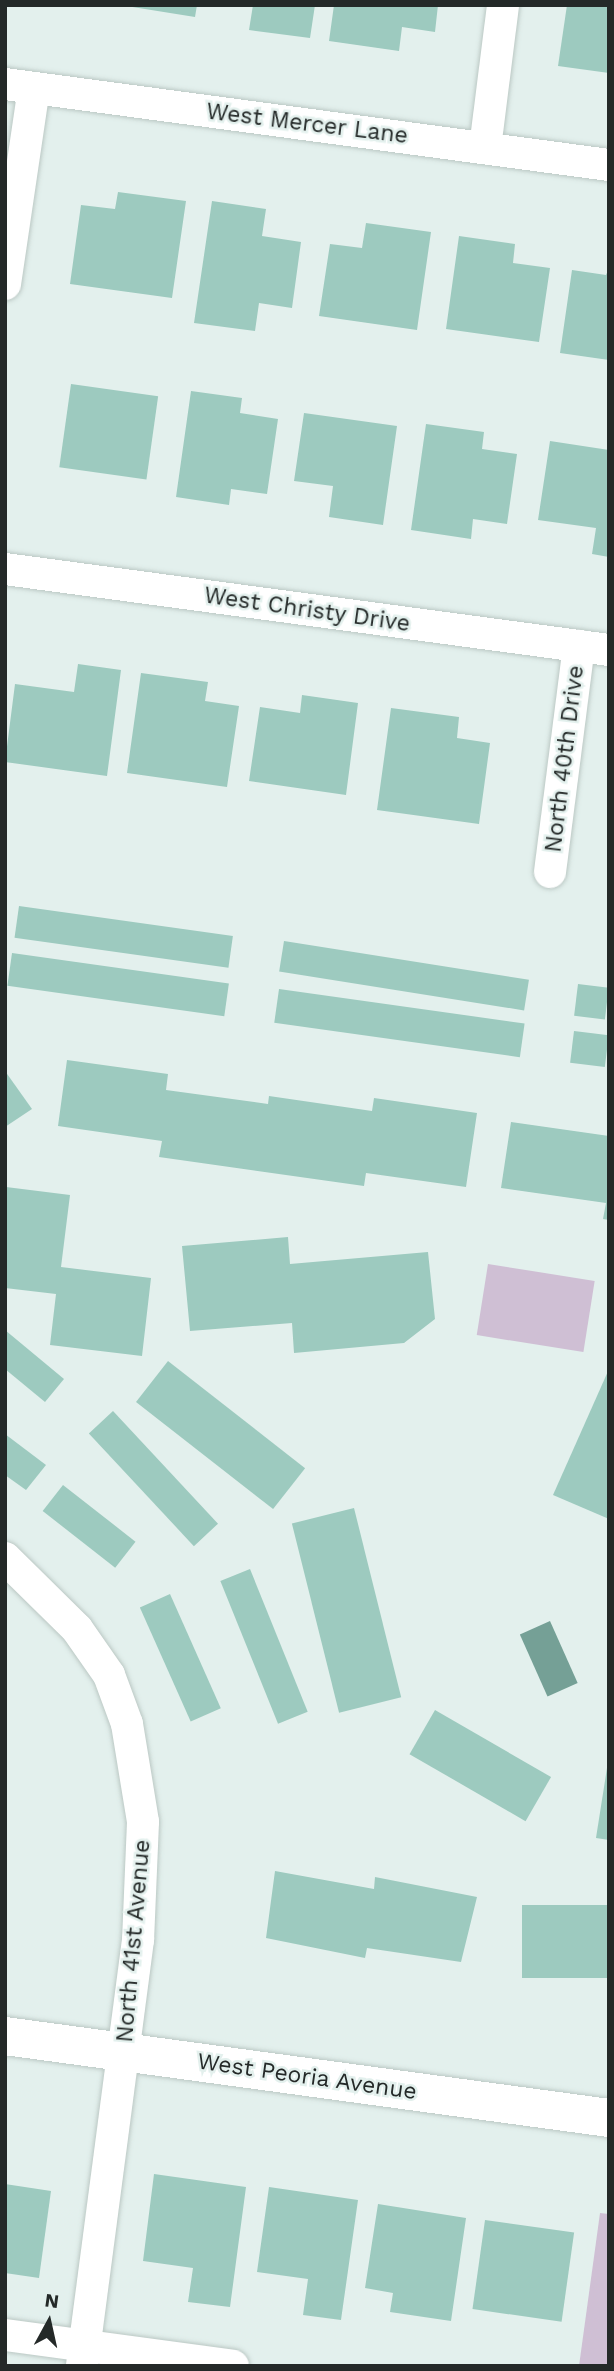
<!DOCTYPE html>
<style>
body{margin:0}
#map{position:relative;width:614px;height:2371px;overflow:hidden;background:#e3f0ed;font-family:"Work Sans",sans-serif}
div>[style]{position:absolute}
.green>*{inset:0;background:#cfbfd4;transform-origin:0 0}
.water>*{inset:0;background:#75a096;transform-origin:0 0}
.building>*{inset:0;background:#9dcabf;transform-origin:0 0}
.roads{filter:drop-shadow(0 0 2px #bbc8c4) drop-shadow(0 0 2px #bbc8c4)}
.street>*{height:32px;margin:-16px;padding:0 16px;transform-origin:16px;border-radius:16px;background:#fff}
.secondary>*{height:38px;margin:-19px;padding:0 19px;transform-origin:19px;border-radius:19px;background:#fff}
span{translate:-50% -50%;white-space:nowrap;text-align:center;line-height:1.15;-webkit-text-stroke:5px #e3f0ed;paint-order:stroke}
.street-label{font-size:23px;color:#242928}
.frame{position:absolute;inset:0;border:7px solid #242928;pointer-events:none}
.north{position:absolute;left:14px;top:2287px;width:70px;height:70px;-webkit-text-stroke:5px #e3f0ed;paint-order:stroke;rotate:8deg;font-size:19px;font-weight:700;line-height:28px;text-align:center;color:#242928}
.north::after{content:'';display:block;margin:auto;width:24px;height:32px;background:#242928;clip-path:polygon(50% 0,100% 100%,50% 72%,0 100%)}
</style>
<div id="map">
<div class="green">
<i style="left:488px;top:1264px;width:108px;height:72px;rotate:9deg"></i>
<i style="clip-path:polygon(600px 2213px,609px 2214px,609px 2366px,579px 2366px)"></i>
</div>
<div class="water">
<i style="left:550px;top:1621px;width:68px;height:33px;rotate:66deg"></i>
</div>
<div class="building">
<i style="clip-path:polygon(120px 5px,197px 5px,195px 17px)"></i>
<i style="clip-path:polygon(253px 5px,315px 5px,310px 38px,249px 30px)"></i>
<i style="clip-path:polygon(334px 5px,438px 5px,435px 32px,402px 27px,399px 51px,329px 41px)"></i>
<i style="clip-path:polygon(567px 5px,609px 5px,609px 73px,558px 66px)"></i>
<i style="clip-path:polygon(118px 192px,186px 201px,172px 298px,70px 284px,81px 205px,115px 209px)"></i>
<i style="clip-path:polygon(212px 201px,266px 209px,262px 236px,301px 242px,292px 308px,259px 303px,255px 331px,194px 323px)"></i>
<i style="clip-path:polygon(366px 223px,431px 232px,417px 330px,319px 316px,330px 244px,362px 248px)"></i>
<i style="clip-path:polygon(459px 236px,515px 244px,513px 263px,550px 268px,539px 342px,446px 329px)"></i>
<i style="clip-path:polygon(609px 268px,609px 360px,560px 353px,572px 270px,606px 275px)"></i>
<i style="left:71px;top:384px;width:88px;height:84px;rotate:8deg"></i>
<i style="clip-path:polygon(191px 391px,242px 398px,240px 413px,278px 419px,267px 494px,231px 489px,229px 505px,176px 497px)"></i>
<i style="clip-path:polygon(304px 413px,397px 426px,383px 525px,329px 517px,333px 486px,294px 481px)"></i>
<i style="clip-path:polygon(426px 424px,484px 432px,482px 449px,517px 454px,507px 524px,473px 519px,471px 539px,411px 530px)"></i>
<i style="clip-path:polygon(550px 441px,609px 450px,609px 557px,592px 554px,596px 528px,538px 520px)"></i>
<i style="clip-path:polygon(78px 664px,121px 670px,107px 776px,5px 762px,15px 684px,74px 692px)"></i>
<i style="clip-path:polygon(141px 673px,208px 682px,205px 701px,239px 706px,227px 787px,127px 773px)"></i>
<i style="clip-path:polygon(302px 695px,358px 703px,346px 795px,249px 781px,260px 707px,300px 713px)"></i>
<i style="clip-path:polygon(391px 708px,459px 717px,457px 738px,490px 743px,479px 824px,377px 810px)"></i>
<i style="left:19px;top:906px;width:216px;height:32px;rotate:8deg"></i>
<i style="left:284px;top:941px;width:248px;height:31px;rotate:9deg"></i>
<i style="left:12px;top:953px;width:219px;height:33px;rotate:8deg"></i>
<i style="left:578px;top:984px;width:31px;height:32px;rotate:7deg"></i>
<i style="left:279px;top:989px;width:248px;height:34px;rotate:8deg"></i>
<i style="left:574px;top:1031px;width:35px;height:32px;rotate:7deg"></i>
<i style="clip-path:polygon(67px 1060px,168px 1074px,166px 1090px,268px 1104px,269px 1096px,372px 1111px,374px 1098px,477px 1113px,466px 1187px,366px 1173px,364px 1186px,159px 1157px,162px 1141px,58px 1126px)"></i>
<i style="clip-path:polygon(5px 1071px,32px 1109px,5px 1127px)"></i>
<i style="clip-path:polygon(511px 1122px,609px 1136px,609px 1220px,603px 1219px,606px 1203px,501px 1188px)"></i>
<i style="clip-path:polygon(6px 1187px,70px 1195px,61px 1267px,151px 1278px,142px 1356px,50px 1345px,56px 1294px,5px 1288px)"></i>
<i style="clip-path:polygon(288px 1237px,290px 1264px,428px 1252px,435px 1319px,404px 1343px,294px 1353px,292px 1323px,190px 1331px,182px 1246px)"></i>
<i style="clip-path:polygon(5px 1330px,64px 1379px,45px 1402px,5px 1369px)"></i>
<i style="left:168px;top:1361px;width:174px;height:52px;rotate:38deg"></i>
<i style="clip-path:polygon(609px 1369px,609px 1519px,553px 1495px)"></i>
<i style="left:113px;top:1411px;width:154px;height:33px;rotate:47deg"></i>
<i style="clip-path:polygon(5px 1434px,46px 1465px,26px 1490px,5px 1475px)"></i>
<i style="left:63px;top:1485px;width:92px;height:33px;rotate:38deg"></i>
<i style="left:354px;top:1508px;width:195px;height:64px;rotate:76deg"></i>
<i style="left:250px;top:1569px;width:154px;height:32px;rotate:68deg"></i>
<i style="left:170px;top:1594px;width:125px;height:33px;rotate:66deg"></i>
<i style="left:435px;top:1710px;width:134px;height:51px;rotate:30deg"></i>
<i style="clip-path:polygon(607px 1768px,609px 1768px,609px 1840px,596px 1838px)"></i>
<i style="clip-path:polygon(275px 1871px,374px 1889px,375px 1877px,477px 1897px,461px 1962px,367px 1948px,365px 1958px,266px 1938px)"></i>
<i style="left:609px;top:1905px;width:73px;height:87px;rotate:90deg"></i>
<i style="clip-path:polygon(154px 2174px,246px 2187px,230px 2307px,188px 2302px,193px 2268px,143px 2261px)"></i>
<i style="clip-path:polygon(5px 2184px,51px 2191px,39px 2278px,5px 2273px)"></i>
<i style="clip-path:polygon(269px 2187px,358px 2200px,341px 2320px,303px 2315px,308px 2279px,257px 2272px)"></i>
<i style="clip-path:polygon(378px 2204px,466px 2218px,451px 2321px,390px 2312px,393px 2293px,365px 2288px)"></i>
<i style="left:485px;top:2220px;width:90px;height:90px;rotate:8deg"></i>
</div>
<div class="roads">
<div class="street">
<i style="left:5px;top:84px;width:609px;rotate:7.64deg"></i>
<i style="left:485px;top:148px;width:144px;rotate:-82.8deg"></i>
<i style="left:5px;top:284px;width:198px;rotate:-81.6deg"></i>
<i style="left:5px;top:569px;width:609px;rotate:7.64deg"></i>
<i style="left:550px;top:872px;width:228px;rotate:-82.7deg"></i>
<i style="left:5px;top:1558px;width:101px;rotate:44.6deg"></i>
<i style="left:77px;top:1629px;width:56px;rotate:55.2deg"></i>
<i style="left:109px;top:1675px;width:52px;rotate:69.8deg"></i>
<i style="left:127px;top:1724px;width:99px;rotate:80.7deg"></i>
<i style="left:143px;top:1822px;width:118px;rotate:92.4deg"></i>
<i style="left:138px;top:1940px;width:430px;rotate:97.5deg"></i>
<i style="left:5px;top:2335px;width:230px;rotate:7.7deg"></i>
</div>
<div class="secondary">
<i style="left:5px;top:2036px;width:610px;rotate:7.73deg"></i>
</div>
</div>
<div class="street-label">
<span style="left:307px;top:124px;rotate:7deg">West Mercer Lane</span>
<span style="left:307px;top:610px;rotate:8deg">West Christy Drive</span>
<span style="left:565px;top:759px;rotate:-83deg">North 40th Drive</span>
<span style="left:134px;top:1941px;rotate:-85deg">North 41st Avenue</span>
<span style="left:307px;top:2077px;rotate:8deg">West Peoria Avenue</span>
</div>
<div class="frame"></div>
<div class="north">N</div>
</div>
